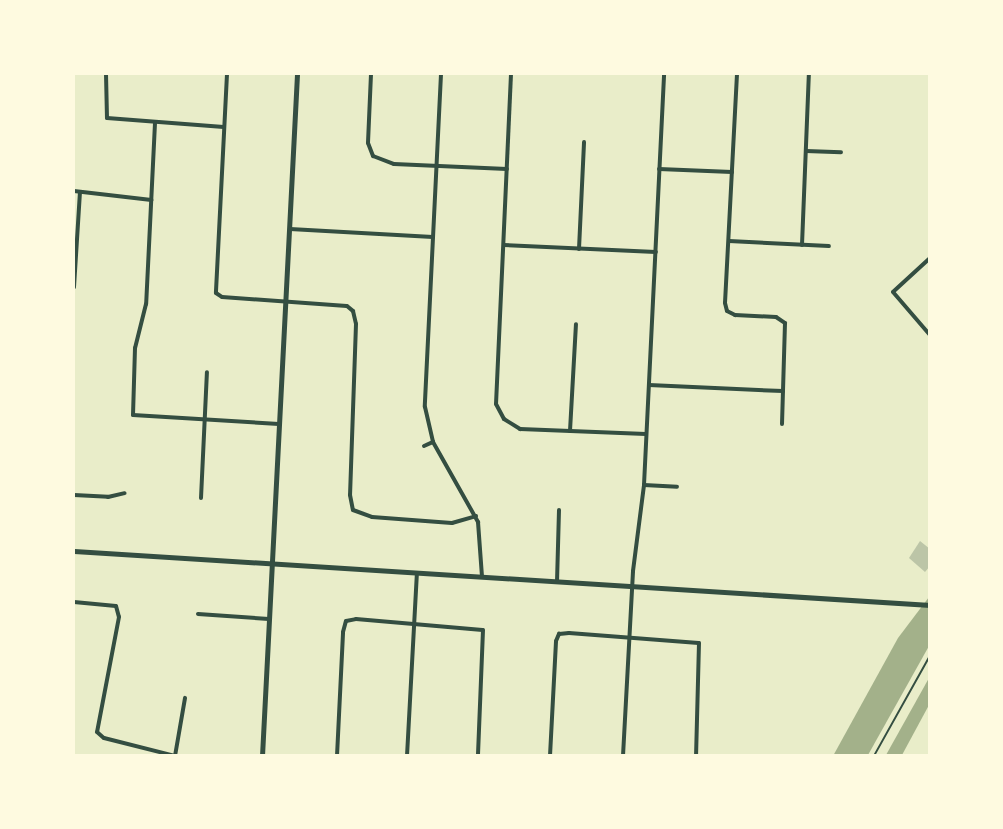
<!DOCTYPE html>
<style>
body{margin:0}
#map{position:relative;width:1003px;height:829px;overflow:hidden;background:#e9edc9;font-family:"Exo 2",sans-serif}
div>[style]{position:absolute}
.water>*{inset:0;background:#a3b18a}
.building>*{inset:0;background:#bcc5a7}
.path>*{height:1.5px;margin:-0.75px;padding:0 0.75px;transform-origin:0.75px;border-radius:0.75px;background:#344e41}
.minor>*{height:4px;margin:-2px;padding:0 2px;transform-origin:2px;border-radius:2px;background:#344e41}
.tertiary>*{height:4.5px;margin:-2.25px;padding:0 2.25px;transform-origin:2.25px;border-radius:2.25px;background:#344e41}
.secondary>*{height:5px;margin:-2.5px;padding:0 2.5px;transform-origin:2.5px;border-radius:2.5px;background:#344e41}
span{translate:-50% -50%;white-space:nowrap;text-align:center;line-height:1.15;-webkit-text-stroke:4.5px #fefae0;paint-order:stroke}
.frame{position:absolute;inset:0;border:75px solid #fefae0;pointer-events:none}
</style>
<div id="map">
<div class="water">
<i style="clip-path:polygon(929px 597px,929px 646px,868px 755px,833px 756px,898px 638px)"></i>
<i style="clip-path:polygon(929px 678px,929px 705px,902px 755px,886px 755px)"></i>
</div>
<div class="building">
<i style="clip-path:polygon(920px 541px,930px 549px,930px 566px,925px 572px,909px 558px)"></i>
</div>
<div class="path">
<i style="left:874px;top:756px;width:115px;rotate:-60.8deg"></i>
</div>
<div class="minor">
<i style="left:106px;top:74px;width:44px;rotate:88.7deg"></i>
<i style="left:107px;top:118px;width:117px;rotate:4.4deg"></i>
<i style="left:227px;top:74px;width:219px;rotate:92.9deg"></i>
<i style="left:216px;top:293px;width:7px;rotate:34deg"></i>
<i style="left:222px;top:297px;width:125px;rotate:4.1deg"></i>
<i style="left:347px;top:306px;width:8px;rotate:40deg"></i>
<i style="left:353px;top:311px;width:13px;rotate:77deg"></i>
<i style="left:356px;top:324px;width:171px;rotate:92deg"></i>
<i style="left:350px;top:495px;width:15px;rotate:79deg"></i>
<i style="left:353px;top:510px;width:20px;rotate:20deg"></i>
<i style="left:372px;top:517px;width:80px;rotate:4.3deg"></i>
<i style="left:452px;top:523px;width:25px;rotate:-16deg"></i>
<i style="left:371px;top:74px;width:69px;rotate:92.5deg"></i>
<i style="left:368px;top:143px;width:14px;rotate:69deg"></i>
<i style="left:373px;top:156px;width:22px;rotate:21deg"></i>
<i style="left:394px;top:164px;width:113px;rotate:2.5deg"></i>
<i style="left:441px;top:74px;width:333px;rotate:92.8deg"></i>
<i style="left:425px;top:407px;width:36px;rotate:77deg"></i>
<i style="left:433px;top:442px;width:92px;rotate:60.6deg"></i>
<i style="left:478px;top:522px;width:55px;rotate:85.8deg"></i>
<i style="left:511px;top:74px;width:330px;rotate:92.6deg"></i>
<i style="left:496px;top:404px;width:17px;rotate:62deg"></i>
<i style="left:504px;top:419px;width:19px;rotate:32deg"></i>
<i style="left:520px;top:429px;width:126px;rotate:2.3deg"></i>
<i style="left:737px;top:74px;width:229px;rotate:93deg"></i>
<i style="left:725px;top:303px;width:8px;rotate:76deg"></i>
<i style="left:727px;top:311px;width:9px;rotate:27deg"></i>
<i style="left:735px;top:315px;width:41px;rotate:2.8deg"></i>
<i style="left:776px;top:317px;width:11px;rotate:34deg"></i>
<i style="left:785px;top:323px;width:101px;rotate:91.7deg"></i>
<i style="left:155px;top:123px;width:181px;rotate:92.8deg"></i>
<i style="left:146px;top:304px;width:45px;rotate:104deg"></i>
<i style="left:135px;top:348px;width:67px;rotate:91.7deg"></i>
<i style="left:133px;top:415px;width:146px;rotate:3.5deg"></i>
<i style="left:806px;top:151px;width:35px;rotate:2deg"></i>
<i style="left:659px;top:169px;width:73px;rotate:2.4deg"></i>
<i style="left:74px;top:191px;width:78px;rotate:6.7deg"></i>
<i style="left:290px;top:229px;width:143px;rotate:3.2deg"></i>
<i style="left:729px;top:241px;width:100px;rotate:2.9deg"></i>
<i style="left:504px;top:245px;width:152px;rotate:2.6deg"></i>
<i style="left:802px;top:245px;width:171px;rotate:-87.7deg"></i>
<i style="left:579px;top:249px;width:107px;rotate:-87.3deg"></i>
<i style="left:930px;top:258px;width:50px;rotate:137.4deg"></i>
<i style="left:893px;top:292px;width:57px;rotate:49.3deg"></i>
<i style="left:74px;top:287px;width:95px;rotate:-86.4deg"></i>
<i style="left:649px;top:385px;width:134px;rotate:2.6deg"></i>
<i style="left:570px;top:431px;width:107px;rotate:-86.8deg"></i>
<i style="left:424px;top:446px;width:10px;rotate:-24deg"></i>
<i style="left:644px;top:485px;width:33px;rotate:3deg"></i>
<i style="left:74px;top:495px;width:34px;rotate:3deg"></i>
<i style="left:108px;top:497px;width:17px;rotate:-13deg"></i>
<i style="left:201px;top:498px;width:126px;rotate:-87.3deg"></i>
<i style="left:557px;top:582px;width:72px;rotate:-88.4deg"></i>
<i style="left:74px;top:602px;width:42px;rotate:5.4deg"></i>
<i style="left:116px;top:606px;width:11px;rotate:75deg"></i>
<i style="left:119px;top:617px;width:117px;rotate:100.8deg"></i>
<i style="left:97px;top:732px;width:9px;rotate:41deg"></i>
<i style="left:104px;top:738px;width:73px;rotate:14.2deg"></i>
<i style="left:198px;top:614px;width:71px;rotate:4deg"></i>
<i style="left:175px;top:756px;width:59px;rotate:-80.2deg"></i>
<i style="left:337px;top:756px;width:124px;rotate:-87.2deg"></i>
<i style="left:343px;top:632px;width:11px;rotate:-75deg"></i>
<i style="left:346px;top:621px;width:10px;rotate:-11deg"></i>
<i style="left:356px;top:619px;width:127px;rotate:5deg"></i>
<i style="left:483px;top:630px;width:126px;rotate:92.3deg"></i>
<i style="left:407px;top:756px;width:183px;rotate:-86.9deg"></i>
<i style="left:550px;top:756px;width:115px;rotate:-87deg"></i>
<i style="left:556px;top:641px;width:8px;rotate:-67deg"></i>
<i style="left:559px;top:634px;width:10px;rotate:-6deg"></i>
<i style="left:569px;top:633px;width:130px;rotate:4.4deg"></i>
<i style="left:699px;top:643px;width:113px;rotate:91.5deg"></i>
<i style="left:623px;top:756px;width:185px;rotate:-86.9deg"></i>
<i style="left:633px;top:571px;width:87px;rotate:-82.7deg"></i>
<i style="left:644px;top:485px;width:411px;rotate:-87.2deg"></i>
</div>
<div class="tertiary">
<i style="left:262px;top:756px;width:683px;rotate:-87.06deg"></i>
</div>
<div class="secondary">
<i style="left:74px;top:551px;width:858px;rotate:3.61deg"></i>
</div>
<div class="frame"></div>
</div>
